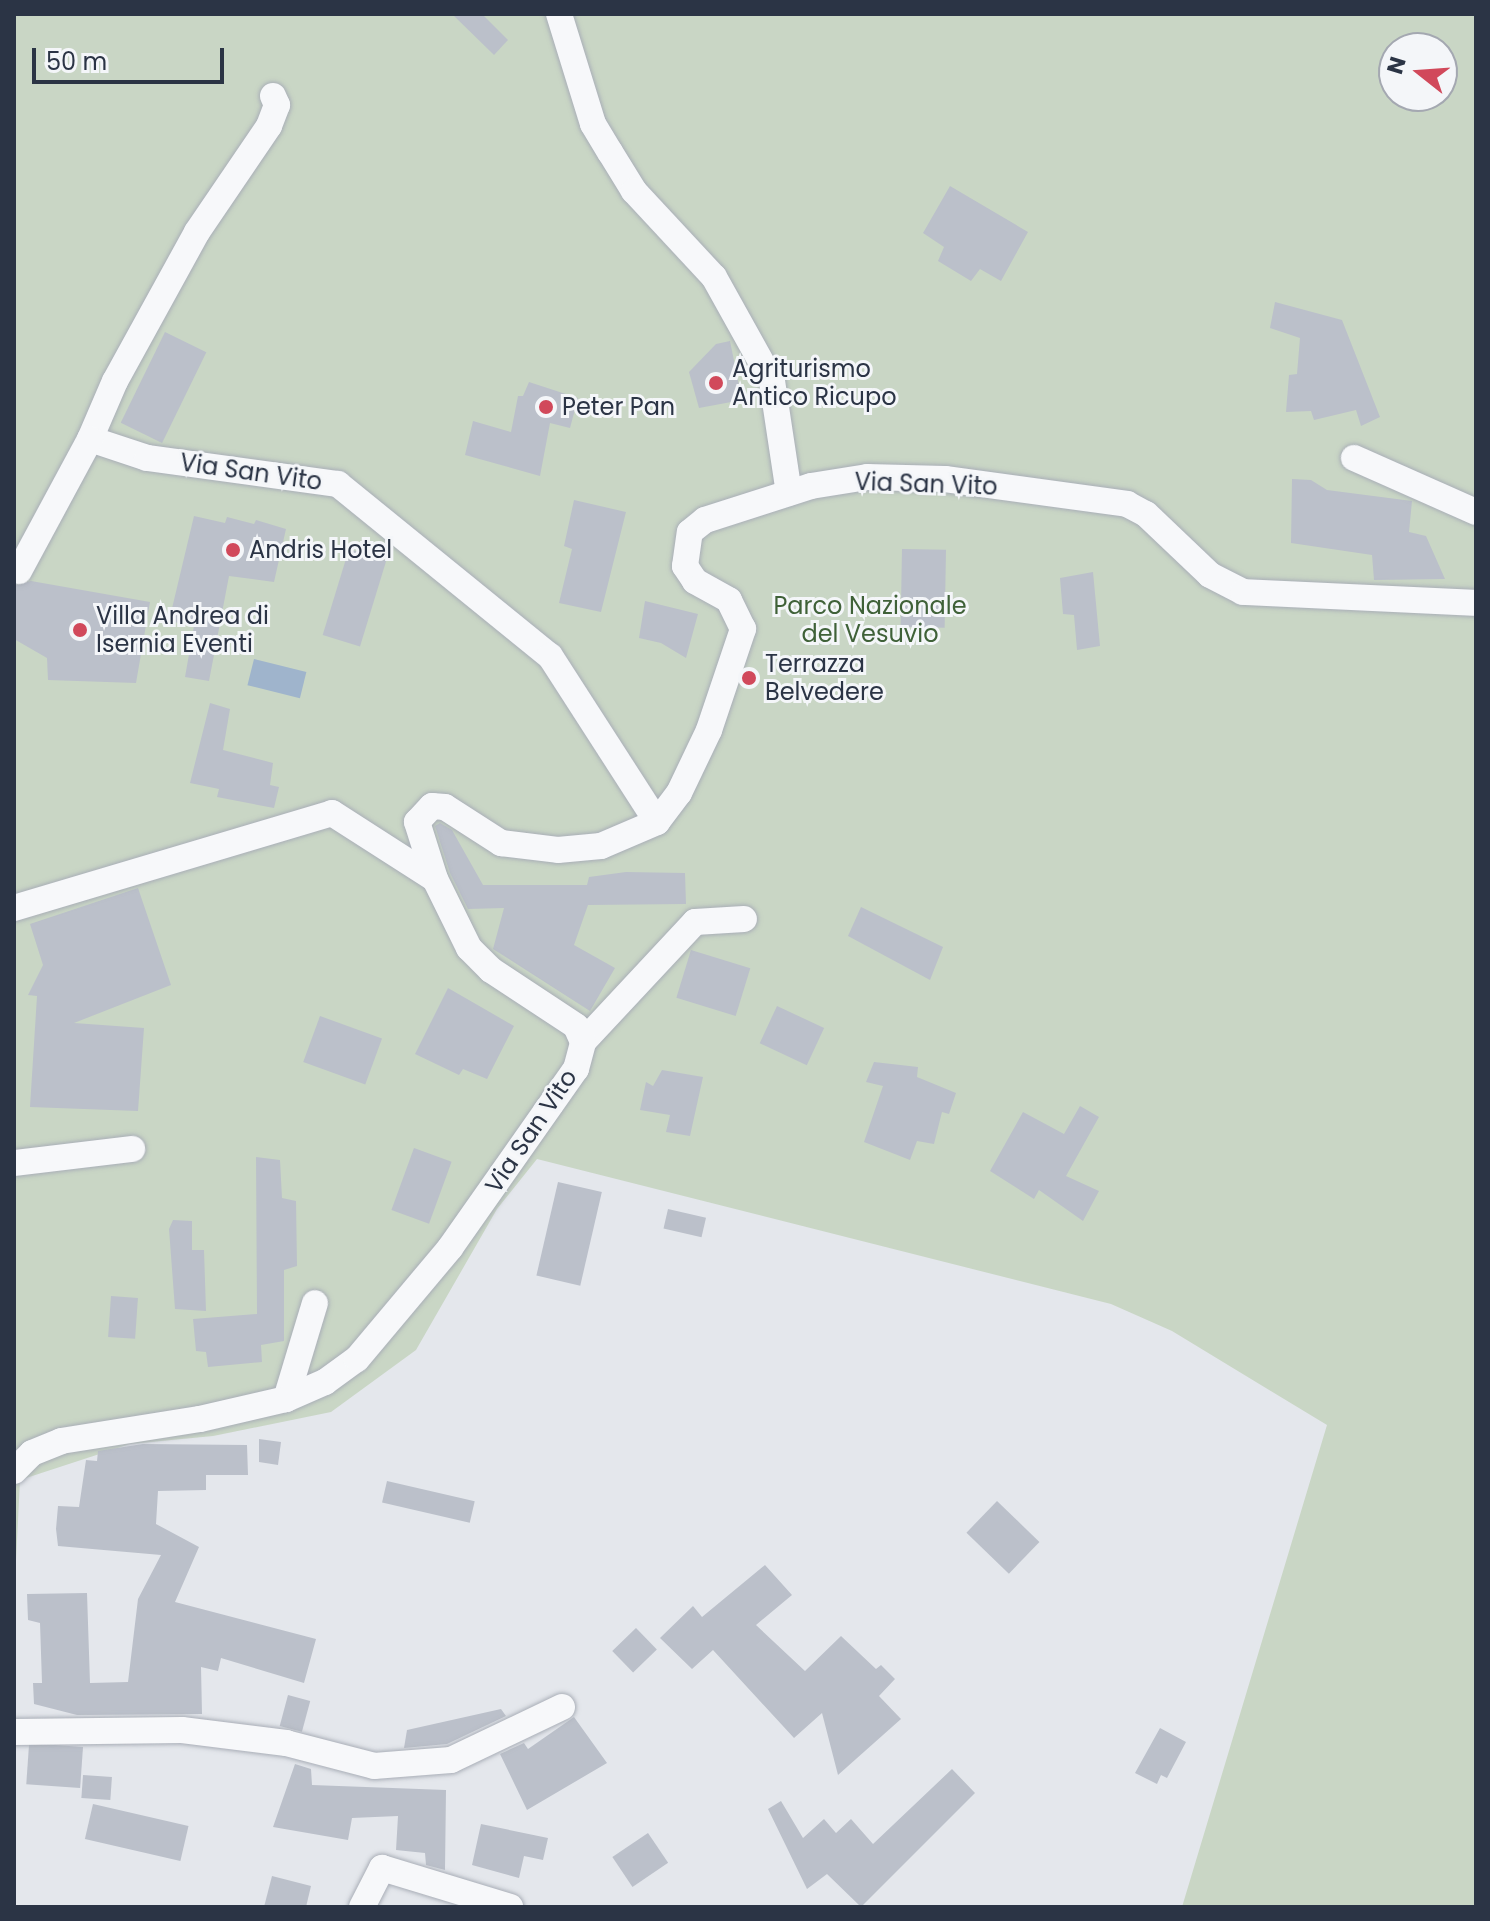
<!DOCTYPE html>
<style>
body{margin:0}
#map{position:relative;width:1490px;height:1921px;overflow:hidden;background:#e4e7ec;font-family:Poppins,sans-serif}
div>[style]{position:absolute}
.green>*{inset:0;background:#c9d6c5}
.water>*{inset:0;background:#9fb4cc;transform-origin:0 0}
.building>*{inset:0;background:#bbc0ca;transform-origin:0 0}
.roads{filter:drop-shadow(0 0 2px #a9aeb7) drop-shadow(0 0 2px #a9aeb7)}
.minor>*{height:26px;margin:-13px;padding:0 13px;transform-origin:13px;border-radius:13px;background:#f7f8fa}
.dots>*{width:22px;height:22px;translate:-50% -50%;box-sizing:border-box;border:4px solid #f4f6f9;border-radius:50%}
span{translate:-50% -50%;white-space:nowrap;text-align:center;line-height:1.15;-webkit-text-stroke:6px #f4f6f9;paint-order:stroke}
.poi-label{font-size:24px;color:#2b3445}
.left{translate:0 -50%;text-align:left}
.street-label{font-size:24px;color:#2b3445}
.park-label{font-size:24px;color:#3f6138}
.frame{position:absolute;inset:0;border:16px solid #2b3445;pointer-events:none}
.north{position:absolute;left:1378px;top:32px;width:80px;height:80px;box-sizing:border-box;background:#f4f6f9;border:2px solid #a4a8b1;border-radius:50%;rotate:287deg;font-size:22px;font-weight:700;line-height:32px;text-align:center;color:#2b3445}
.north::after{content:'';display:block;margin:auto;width:28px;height:36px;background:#d1495b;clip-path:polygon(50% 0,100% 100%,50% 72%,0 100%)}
.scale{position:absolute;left:32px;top:48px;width:192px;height:36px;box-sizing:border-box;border:4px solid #2b3445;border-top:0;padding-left:10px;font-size:24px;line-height:28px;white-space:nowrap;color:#2b3445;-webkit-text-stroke:6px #f4f6f9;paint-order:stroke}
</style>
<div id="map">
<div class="green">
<i style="clip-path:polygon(evenodd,14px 14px,1476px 14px,1476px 1907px,1182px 1907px,1327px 1425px,1172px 1331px,1111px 1304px,537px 1159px,497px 1209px,416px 1350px,331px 1412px,213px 1436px,130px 1444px,20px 1480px,14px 1601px,14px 14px,1394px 48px,1442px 48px,1442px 96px,1394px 96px,1394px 48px)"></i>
</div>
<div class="water">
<i style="left:254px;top:659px;width:54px;height:27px;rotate:14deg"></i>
</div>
<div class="building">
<i style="clip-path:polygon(452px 14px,482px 14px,508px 40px,494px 55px)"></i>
<i style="clip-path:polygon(950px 186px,1028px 232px,1001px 281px,980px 269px,971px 281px,938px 261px,944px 247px,923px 233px)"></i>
<i style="clip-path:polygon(1275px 302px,1342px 320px,1380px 417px,1361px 426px,1356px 410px,1314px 420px,1311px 411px,1286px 412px,1289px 375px,1297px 374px,1300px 338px,1270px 328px)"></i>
<i style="left:165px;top:332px;width:46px;height:101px;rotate:26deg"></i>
<i style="clip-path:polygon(730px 341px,742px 400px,699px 408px,689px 372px,716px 344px)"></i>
<i style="clip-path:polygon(529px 382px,578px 398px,570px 428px,550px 423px,540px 476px,465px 455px,473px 421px,511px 432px,518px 396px,523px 396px)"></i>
<i style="clip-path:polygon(1292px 479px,1311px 480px,1327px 490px,1412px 501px,1409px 532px,1426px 536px,1445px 579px,1374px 580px,1372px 555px,1291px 543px)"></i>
<i style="clip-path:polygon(574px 500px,626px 512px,601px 612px,559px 603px,572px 549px,564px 546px)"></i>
<i style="clip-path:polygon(194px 516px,225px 523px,227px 517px,254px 524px,256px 520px,286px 529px,274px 582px,229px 576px,209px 681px,185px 677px,194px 626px,169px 621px)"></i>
<i style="left:349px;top:549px;width:39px;height:90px;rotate:17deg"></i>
<i style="left:902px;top:549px;width:44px;height:78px;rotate:1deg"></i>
<i style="clip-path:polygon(1093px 572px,1100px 646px,1077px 650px,1074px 615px,1063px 614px,1060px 578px)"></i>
<i style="clip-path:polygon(31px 581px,150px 602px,136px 683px,48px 680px,47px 658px,14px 639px,14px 586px)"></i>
<i style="clip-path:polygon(645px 601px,698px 614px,686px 658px,661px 643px,639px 638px)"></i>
<i style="clip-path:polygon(210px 703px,230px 709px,223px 750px,273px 763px,270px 785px,279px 787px,274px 808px,217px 797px,219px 789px,190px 783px)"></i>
<i style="clip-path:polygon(440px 823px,452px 830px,483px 885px,587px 885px,589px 877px,626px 872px,685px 873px,686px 904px,588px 905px,574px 945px,615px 968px,590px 1011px,493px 949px,504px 908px,468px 909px,450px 873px,435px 826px)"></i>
<i style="clip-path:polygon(138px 888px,171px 985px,74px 1023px,144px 1028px,138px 1111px,30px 1107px,37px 996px,28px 995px,43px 965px,30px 924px)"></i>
<i style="clip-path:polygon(861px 907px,943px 947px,930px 980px,848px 936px)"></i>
<i style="left:691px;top:950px;width:62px;height:50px;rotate:17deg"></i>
<i style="clip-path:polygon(448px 988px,514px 1026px,487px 1079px,463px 1069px,459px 1075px,415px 1054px)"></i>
<i style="left:777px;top:1006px;width:52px;height:41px;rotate:25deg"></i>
<i style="left:320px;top:1016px;width:66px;height:49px;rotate:20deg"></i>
<i style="clip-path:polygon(874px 1062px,918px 1067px,917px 1077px,956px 1093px,949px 1114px,942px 1112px,934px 1144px,917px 1141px,910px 1160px,864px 1142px,883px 1086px,866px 1082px)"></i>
<i style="clip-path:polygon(662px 1070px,703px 1077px,690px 1136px,666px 1132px,670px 1115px,640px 1110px,646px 1082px,653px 1086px)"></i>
<i style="clip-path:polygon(1080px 1106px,1099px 1117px,1066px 1176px,1099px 1191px,1083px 1221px,1039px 1190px,1034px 1199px,990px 1171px,1023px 1112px,1064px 1134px)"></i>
<i style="left:414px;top:1148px;width:40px;height:66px;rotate:20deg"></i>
<i style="clip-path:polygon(256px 1157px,280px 1160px,282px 1198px,296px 1201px,297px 1266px,284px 1270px,284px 1341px,261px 1345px,262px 1362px,208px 1367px,206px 1352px,196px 1351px,193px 1319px,257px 1314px)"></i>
<i style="left:558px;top:1182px;width:45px;height:96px;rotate:13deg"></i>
<i style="left:668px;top:1209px;width:39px;height:20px;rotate:13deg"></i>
<i style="clip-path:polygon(173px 1220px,192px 1221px,192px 1250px,204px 1250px,206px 1311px,175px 1309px,169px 1229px)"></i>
<i style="left:111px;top:1296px;width:27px;height:41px;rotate:4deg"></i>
<i style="clip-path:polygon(259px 1439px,281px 1442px,278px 1465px,259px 1462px)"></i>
<i style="clip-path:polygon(143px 1444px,247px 1445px,248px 1475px,206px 1475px,206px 1490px,158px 1491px,156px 1524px,199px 1547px,175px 1602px,316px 1639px,304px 1683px,221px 1658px,218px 1671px,201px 1667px,202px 1714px,77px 1715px,34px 1704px,33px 1683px,42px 1683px,40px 1623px,28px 1620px,27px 1594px,87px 1593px,90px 1683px,128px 1682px,138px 1599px,161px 1555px,58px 1546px,56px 1529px,58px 1506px,79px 1507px,86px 1460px,97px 1461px,98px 1451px)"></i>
<i style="left:387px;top:1481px;width:90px;height:22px;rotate:13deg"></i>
<i style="left:997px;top:1501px;width:59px;height:44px;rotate:44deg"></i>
<i style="clip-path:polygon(765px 1565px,792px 1595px,756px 1625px,805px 1671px,841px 1636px,876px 1669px,881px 1665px,895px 1679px,879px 1696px,901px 1719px,838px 1775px,822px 1713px,794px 1738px,713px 1650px,692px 1669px,660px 1638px,693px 1606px,702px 1617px)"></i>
<i style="left:636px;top:1628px;width:30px;height:33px;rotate:46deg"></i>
<i style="left:288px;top:1695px;width:23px;height:32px;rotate:15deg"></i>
<i style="clip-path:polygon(501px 1709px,506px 1716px,447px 1744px,404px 1748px,407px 1730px)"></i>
<i style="clip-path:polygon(574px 1717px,607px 1763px,527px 1810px,500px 1754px,524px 1743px,528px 1749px)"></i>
<i style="clip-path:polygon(1160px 1728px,1186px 1742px,1167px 1778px,1161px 1775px,1157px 1784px,1135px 1773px)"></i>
<i style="left:83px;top:1747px;width:41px;height:54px;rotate:94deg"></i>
<i style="clip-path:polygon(295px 1764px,311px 1769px,312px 1785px,446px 1790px,445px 1870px,426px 1865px,425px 1853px,396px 1850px,398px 1816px,352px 1818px,348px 1840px,273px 1827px)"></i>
<i style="clip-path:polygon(952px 1769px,975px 1793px,861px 1907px,827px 1874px,807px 1889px,768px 1809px,781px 1801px,803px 1838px,824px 1819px,836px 1833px,851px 1819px,873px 1844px)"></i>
<i style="left:83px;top:1775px;width:29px;height:23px;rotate:4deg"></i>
<i style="left:93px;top:1804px;width:98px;height:36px;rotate:13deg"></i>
<i style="clip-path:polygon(481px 1824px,548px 1838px,543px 1860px,524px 1856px,519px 1878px,472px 1865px)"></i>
<i style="left:648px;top:1833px;width:36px;height:43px;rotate:56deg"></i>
<i style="clip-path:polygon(272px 1876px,311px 1886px,306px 1907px,264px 1907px)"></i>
</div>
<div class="roads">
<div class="minor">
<i style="left:559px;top:14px;width:115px;rotate:72.8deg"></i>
<i style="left:593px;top:124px;width:33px;rotate:59deg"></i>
<i style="left:610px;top:152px;width:46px;rotate:58.4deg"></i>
<i style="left:634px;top:191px;width:117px;rotate:47.1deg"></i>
<i style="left:714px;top:277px;width:119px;rotate:60.9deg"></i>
<i style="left:772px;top:381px;width:113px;rotate:81.4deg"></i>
<i style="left:273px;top:96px;width:10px;rotate:66deg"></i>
<i style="left:277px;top:105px;width:22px;rotate:111deg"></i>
<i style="left:269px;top:126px;width:128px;rotate:124.2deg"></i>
<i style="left:197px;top:232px;width:170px;rotate:118.8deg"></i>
<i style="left:115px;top:381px;width:63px;rotate:113.3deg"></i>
<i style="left:90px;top:439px;width:60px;rotate:18.4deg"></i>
<i style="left:147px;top:458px;width:193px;rotate:7.8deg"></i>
<i style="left:338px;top:484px;width:273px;rotate:39.1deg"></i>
<i style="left:550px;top:656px;width:197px;rotate:57.2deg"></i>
<i style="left:1354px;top:458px;width:133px;rotate:23.9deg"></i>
<i style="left:19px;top:571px;width:150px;rotate:-61.7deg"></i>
<i style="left:14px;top:908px;width:332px;rotate:-16.6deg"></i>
<i style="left:332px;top:813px;width:122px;rotate:32.7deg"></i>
<i style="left:583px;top:1042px;width:164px;rotate:-47deg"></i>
<i style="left:695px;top:922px;width:49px;rotate:-3.5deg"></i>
<i style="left:14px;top:1163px;width:119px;rotate:-6.8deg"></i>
<i style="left:286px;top:1399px;width:100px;rotate:-73.2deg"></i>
<i style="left:14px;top:1471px;width:25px;rotate:-45deg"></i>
<i style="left:32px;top:1453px;width:31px;rotate:-22deg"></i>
<i style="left:61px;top:1441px;width:141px;rotate:-9deg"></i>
<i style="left:200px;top:1419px;width:88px;rotate:-13.1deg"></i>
<i style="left:286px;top:1399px;width:43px;rotate:-23.6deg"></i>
<i style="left:325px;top:1382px;width:39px;rotate:-36deg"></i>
<i style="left:357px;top:1359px;width:145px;rotate:-50deg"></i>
<i style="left:450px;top:1248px;width:219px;rotate:-54.9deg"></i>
<i style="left:576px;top:1069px;width:28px;rotate:-75deg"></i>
<i style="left:583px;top:1042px;width:17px;rotate:-114deg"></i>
<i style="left:576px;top:1026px;width:102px;rotate:-146.6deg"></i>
<i style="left:491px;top:970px;width:31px;rotate:-135deg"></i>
<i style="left:469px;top:948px;width:77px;rotate:-116.2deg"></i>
<i style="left:435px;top:879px;width:60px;rotate:-107.5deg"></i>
<i style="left:417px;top:822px;width:22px;rotate:-47deg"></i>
<i style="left:432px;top:806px;width:13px;rotate:4deg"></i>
<i style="left:445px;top:807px;width:67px;rotate:32.7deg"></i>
<i style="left:501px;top:843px;width:57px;rotate:7deg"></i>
<i style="left:558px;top:850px;width:43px;rotate:-5.3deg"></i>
<i style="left:601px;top:846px;width:61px;rotate:-23.2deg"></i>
<i style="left:657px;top:822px;width:36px;rotate:-53deg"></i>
<i style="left:679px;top:793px;width:70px;rotate:-64.5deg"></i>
<i style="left:709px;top:730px;width:107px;rotate:-71.4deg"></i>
<i style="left:743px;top:629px;width:32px;rotate:-116deg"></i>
<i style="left:729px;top:600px;width:39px;rotate:-151deg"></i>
<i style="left:695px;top:581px;width:18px;rotate:-124deg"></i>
<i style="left:685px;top:566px;width:34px;rotate:-82deg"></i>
<i style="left:690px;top:532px;width:19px;rotate:-39deg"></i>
<i style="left:705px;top:520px;width:111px;rotate:-17.8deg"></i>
<i style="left:811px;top:486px;width:57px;rotate:-9.1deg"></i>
<i style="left:867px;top:477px;width:78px;rotate:1.5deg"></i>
<i style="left:945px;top:479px;width:184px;rotate:7.8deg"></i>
<i style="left:1127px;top:504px;width:21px;rotate:28deg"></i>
<i style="left:1146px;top:514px;width:88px;rotate:43.6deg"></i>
<i style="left:1210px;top:575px;width:37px;rotate:27deg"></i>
<i style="left:1243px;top:592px;width:233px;rotate:2.7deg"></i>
<i style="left:14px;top:1732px;width:168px;rotate:-0.7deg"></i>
<i style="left:182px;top:1730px;width:105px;rotate:7.1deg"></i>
<i style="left:286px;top:1743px;width:91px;rotate:14.6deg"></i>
<i style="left:374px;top:1766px;width:77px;rotate:-4.5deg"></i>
<i style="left:451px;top:1760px;width:123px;rotate:-25.5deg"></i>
<i style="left:362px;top:1907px;width:44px;rotate:-62.9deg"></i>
<i style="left:382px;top:1868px;width:134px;rotate:16.9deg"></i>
</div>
</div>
<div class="dots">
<i style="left:716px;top:383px;background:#d1495b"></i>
<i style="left:546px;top:407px;background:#d1495b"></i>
<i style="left:233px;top:550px;background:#d1495b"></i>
<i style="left:80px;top:630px;background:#d1495b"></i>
<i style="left:749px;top:678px;background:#d1495b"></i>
</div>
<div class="poi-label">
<span class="left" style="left:732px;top:383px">Agriturismo<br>Antico Ricupo</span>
<span class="left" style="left:562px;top:407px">Peter Pan</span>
<span class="left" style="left:249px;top:550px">Andris Hotel</span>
<span class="left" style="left:96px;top:630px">Villa Andrea di<br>Isernia Eventi</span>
<span class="left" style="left:765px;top:678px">Terrazza<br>Belvedere</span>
</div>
<div class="street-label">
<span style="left:251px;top:472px;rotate:8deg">Via San Vito</span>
<span style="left:926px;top:484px;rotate:2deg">Via San Vito</span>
<span style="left:531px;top:1131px;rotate:-56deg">Via San Vito</span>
</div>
<div class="park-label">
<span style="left:870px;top:620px">Parco Nazionale<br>del Vesuvio</span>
</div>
<div class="frame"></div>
<div class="north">N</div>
<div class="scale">50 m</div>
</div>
